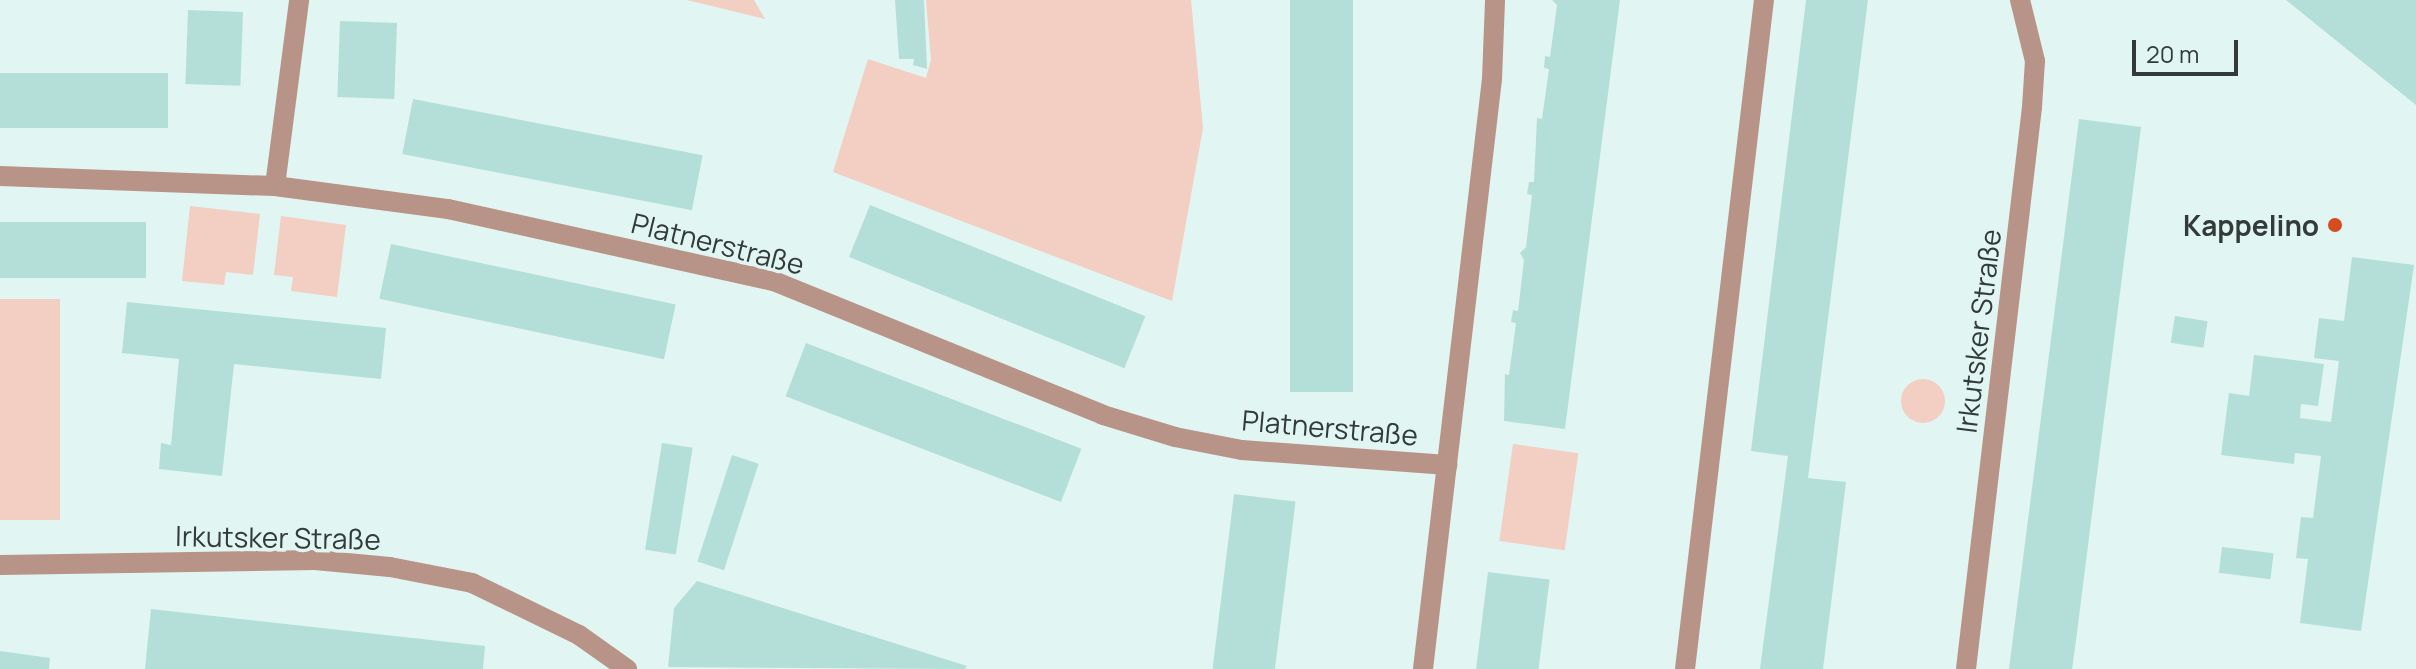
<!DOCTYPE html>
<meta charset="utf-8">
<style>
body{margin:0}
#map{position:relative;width:2416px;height:669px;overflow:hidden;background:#e1f5f2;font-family:Manrope,sans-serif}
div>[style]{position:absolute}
.green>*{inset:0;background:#f3cec3;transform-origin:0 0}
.round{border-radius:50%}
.building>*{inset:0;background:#b4dfd8;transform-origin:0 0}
.minor>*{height:20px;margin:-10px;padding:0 10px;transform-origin:10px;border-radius:10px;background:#b89388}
.dots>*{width:22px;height:22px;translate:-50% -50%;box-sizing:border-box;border:4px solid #e1f5f2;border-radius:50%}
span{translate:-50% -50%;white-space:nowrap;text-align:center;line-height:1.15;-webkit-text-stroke:7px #e1f5f2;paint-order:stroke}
.poi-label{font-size:28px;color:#333b39;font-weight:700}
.right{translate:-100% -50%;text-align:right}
.street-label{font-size:28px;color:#333b39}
.scale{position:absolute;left:2132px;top:40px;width:106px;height:36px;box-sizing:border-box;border:4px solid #333b39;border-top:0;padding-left:10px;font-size:24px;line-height:28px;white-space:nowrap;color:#333b39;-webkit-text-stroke:6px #e1f5f2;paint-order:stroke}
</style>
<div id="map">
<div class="green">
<i style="clip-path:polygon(687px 0,754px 0,765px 19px)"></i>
<i style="clip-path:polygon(926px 0,1191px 0,1203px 128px,1172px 301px,833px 172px,868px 59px,926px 78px,931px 60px)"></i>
<i style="clip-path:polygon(190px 206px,260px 214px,253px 275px,226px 272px,224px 285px,182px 281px)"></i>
<i style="clip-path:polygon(281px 216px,346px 225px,337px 297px,291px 291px,293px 277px,274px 275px)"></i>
<i style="left:0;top:299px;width:60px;height:221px"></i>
<i class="round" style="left:1901px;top:379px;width:44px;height:44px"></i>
<i style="left:1513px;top:444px;width:66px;height:98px;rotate:8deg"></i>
</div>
<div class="building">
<i style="clip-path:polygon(895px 0,924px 0,927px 69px,913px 65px,914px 59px,899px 59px)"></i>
<i style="left:1290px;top:0;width:63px;height:392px"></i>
<i style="clip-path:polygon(1552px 0,1620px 0,1565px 429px,1504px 421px,1505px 374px,1509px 375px,1516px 323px,1511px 322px,1513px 310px,1518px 311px,1524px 260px,1520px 253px,1526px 247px,1532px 195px,1527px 194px,1529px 182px,1534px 182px,1537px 118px,1542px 119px,1549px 69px,1544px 68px,1545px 56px,1550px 57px,1557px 5px)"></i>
<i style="clip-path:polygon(1806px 0,1868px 0,1808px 478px,1846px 482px,1823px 669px,1760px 669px,1788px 456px,1751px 451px)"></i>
<i style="clip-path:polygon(2286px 0,2416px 0,2416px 105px)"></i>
<i style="left:188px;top:10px;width:55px;height:74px;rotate:2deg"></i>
<i style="left:340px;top:21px;width:57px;height:76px;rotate:2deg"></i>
<i style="left:0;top:73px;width:168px;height:55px"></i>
<i style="left:413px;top:99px;width:295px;height:56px;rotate:11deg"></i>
<i style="clip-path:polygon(2079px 119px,2141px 127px,2075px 648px,2072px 669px,2009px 669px)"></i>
<i style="left:870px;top:205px;width:297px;height:56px;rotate:22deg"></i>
<i style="left:0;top:222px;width:146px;height:56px"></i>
<i style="left:391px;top:244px;width:291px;height:56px;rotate:12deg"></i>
<i style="clip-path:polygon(2352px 257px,2414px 265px,2361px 631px,2300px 623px,2308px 559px,2296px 558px,2301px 517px,2313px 518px,2321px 456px,2295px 453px,2294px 464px,2221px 455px,2229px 393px,2249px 396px,2254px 355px,2324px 364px,2318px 406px,2301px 404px,2300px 418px,2331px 422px,2339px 361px,2314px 358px,2319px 318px,2344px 321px)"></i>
<i style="clip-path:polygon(127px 302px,386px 328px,381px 379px,234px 364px,222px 476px,159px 469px,161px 443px,171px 445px,179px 359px,122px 353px)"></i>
<i style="left:2175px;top:316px;width:33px;height:27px;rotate:9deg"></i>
<i style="left:806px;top:343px;width:295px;height:57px;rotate:21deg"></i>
<i style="left:662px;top:443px;width:31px;height:108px;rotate:9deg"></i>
<i style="left:732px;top:455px;width:28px;height:112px;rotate:18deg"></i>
<i style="left:1234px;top:494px;width:62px;height:176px;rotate:7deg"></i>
<i style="left:2222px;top:547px;width:52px;height:26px;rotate:7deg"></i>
<i style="left:1488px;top:572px;width:62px;height:98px;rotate:7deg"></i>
<i style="clip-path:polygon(697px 581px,967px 666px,965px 669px,668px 667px,674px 608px)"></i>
<i style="clip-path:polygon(151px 609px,485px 646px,483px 669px,145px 669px)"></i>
<i style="clip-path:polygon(0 651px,50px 658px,49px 669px,0 669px)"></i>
</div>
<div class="minor">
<i style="left:0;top:176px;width:275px;rotate:2.1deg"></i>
<i style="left:275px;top:186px;width:175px;rotate:7.6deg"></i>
<i style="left:448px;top:209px;width:336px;rotate:12.5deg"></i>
<i style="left:776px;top:282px;width:353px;rotate:22.1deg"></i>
<i style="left:1103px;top:415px;width:75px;rotate:17deg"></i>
<i style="left:1175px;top:437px;width:68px;rotate:11deg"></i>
<i style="left:1242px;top:450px;width:206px;rotate:4.2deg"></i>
<i style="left:275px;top:186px;width:188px;rotate:-82.6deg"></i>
<i style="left:0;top:565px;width:315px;rotate:-0.9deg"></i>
<i style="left:315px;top:560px;width:75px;rotate:5.3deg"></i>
<i style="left:390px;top:567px;width:84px;rotate:11deg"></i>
<i style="left:472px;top:583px;width:119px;rotate:25.9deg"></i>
<i style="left:579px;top:635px;width:59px;rotate:35.3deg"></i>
<i style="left:1423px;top:669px;width:594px;rotate:-83.33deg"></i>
<i style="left:1492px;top:79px;width:79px;rotate:-87.8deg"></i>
<i style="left:1685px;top:669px;width:674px;rotate:-83.27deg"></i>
<i style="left:1966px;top:669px;width:566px;rotate:-83.3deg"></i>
<i style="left:2032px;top:107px;width:46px;rotate:-86.3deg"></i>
<i style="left:2035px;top:61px;width:63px;rotate:-103.8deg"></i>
</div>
<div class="dots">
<i style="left:2335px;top:225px;background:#d44c1f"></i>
</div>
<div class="poi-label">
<span class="right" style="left:2319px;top:225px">Kappelino</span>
</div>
<div class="street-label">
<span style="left:718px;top:243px;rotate:14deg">Platnerstraße</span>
<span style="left:1978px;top:331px;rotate:-83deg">Irkutsker Straße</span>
<span style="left:1330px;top:427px;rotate:5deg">Platnerstraße</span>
<span style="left:278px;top:537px;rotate:1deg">Irkutsker Straße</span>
</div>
<div class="scale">20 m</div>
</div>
